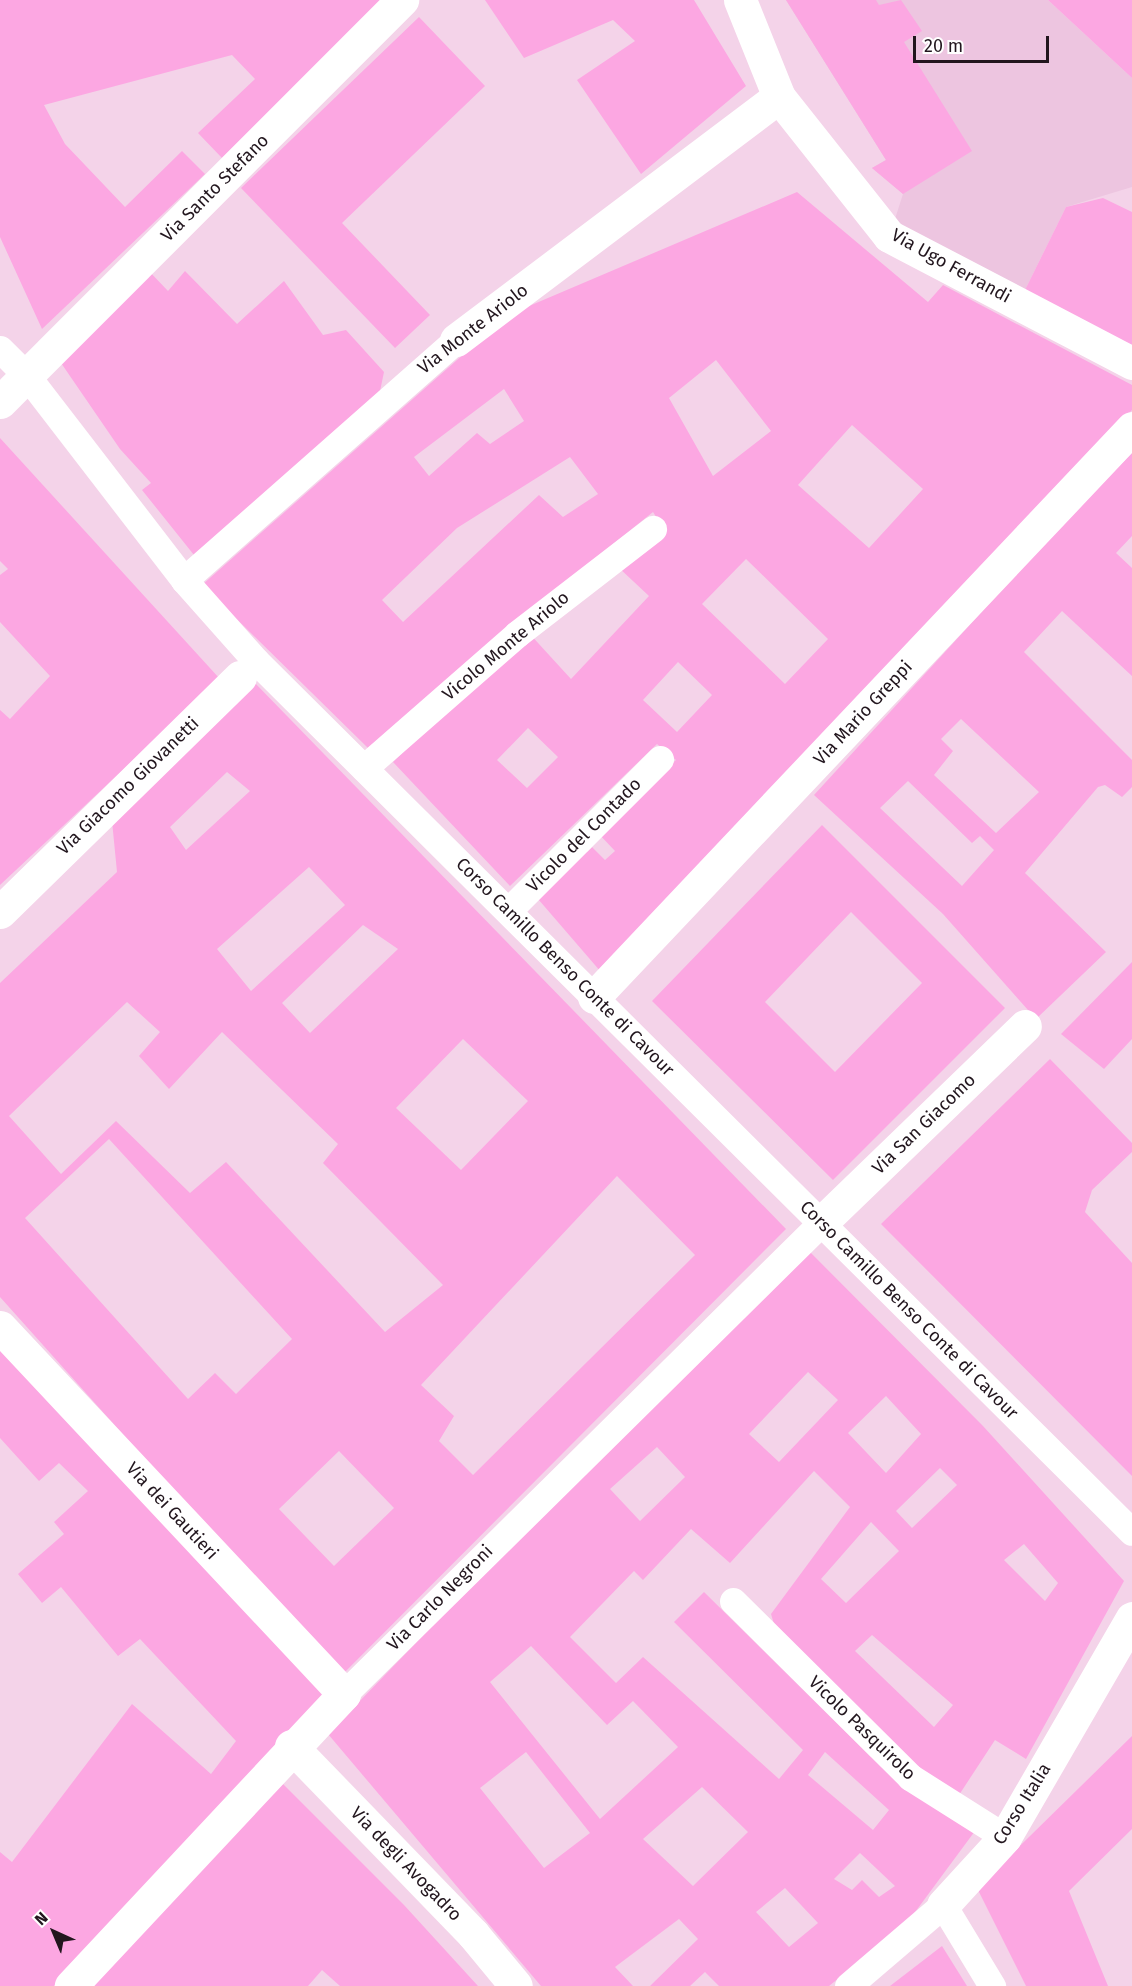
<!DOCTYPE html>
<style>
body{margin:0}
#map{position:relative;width:1132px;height:1986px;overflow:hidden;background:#f4d3e9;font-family:"Fira Sans",sans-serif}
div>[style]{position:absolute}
.built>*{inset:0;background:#edc5e0}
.building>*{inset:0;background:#fca7e2}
.pedestrian>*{height:27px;margin:-13.5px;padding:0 13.5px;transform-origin:13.5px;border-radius:13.5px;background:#fff}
.minor>*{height:33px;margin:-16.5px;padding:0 16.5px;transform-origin:16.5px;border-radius:16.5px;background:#fff}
span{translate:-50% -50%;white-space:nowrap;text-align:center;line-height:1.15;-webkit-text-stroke:4.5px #fff;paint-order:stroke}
.street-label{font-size:18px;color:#22161e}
.north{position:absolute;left:24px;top:1902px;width:60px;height:60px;-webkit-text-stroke:4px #fff;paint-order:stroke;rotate:316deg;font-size:16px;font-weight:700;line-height:24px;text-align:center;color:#22161e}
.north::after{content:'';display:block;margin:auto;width:21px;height:27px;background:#22161e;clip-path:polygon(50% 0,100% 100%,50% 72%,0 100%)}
.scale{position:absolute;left:913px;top:36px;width:136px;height:27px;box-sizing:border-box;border:3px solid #22161e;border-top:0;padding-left:8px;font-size:18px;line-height:21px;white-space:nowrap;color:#22161e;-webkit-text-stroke:4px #fff;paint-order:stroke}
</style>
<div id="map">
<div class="built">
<i style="clip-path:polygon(786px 0,1048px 0,1132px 78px,1132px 187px,1066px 207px,1022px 296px,894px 222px,903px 194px,872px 168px,886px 160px)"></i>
</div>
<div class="building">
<i style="clip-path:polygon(0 0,385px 0,222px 158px,198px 133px,255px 79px,232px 55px,44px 105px,65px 144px,125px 207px,182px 151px,205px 174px,42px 329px,0 237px)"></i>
<i style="clip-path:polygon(485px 0,694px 0,746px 86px,641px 174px,577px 80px,635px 41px,613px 20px,524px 58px)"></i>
<i style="clip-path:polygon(786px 0,876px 0,879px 5px,901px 0,922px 31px,904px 42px,972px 151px,903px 194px,872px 168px,886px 160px)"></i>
<i style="clip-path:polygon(1048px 0,1132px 0,1132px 78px)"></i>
<i style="clip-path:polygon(419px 17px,485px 86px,342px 223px,430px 315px,395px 348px,241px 188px)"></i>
<i style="clip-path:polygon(evenodd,797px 192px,928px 302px,943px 285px,1132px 385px,1132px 410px,601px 972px,532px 892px,582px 847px,587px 852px,592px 847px,605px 860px,615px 851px,597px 832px,676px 760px,657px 744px,510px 886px,393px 762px,528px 632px,571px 679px,649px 596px,618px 567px,666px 532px,653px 512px,527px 613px,368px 748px,202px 585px,508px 315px,797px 192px,716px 360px,771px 431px,713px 476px,669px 398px,716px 360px,797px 192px,504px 389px,524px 421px,490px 444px,477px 433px,429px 476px,414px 457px,504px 389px,797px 192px,852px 425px,923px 489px,869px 548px,798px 485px,852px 425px,797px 192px,570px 457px,598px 494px,563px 517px,539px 495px,403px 622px,382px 600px,457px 528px,570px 457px,797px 192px,746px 559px,828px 639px,785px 684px,702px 604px,746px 559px,797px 192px,678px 662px,712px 695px,677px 732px,643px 700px,678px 662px,797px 192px,528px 728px,558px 757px,527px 788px,497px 760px,528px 728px)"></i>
<i style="clip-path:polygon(1103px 198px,1132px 212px,1132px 345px,1022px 296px,1066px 207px)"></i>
<i style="clip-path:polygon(147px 269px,168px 291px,185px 271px,237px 324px,284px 281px,323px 335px,346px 330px,384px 372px,379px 396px,194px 555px,142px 490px,151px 483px,120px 449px,59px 360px)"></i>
<i style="clip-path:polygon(0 438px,220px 679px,0 885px,0 710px,10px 719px,50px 676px,0 622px,0 575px,8px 569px,0 561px)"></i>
<i style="clip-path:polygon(evenodd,1132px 453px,1132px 536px,1116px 553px,1132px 568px,1132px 676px,1062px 611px,1024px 652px,1132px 760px,1132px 787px,1122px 797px,1105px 785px,1098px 787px,1025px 873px,1106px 952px,1036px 1019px,943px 914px,814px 795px,1052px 535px,1132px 453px,961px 719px,1039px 792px,996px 833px,934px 775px,953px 751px,941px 739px,961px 719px,1132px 453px,908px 781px,972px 843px,980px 836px,994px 850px,962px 886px,880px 808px,908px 781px)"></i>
<i style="clip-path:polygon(evenodd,253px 681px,786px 1229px,340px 1677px,0 1297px,0 983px,117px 872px,112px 821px,253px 681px,227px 772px,250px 791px,186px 850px,170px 827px,227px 772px,253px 681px,309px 867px,345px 905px,251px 991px,217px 949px,309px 867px,253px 681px,363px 925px,398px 949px,310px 1033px,282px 1003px,363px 925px,253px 681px,127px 1002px,160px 1032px,139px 1056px,169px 1089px,222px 1032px,338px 1144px,323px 1163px,443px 1285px,385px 1332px,226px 1162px,190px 1193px,116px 1121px,61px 1174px,9px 1116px,127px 1002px,253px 681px,463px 1039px,528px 1101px,461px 1170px,396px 1108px,463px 1039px,253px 681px,109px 1139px,292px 1339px,236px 1394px,215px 1373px,188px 1399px,25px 1218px,109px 1139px,253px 681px,617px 1176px,695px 1255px,473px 1475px,439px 1441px,454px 1416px,421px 1385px,617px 1176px,253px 681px,339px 1451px,394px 1508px,334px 1566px,279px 1509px,339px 1451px)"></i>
<i style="clip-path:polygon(evenodd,822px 825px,1005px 1008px,833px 1180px,652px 1001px,822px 825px,851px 912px,922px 983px,835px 1072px,765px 1002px,851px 912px)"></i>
<i style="clip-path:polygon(1132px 962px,1132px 1039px,1104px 1069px,1061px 1034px)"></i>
<i style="clip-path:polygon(1050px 1059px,1132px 1143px,1132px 1152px,1092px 1190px,1085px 1212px,1132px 1263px,1132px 1476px,881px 1224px)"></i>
<i style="clip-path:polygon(evenodd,809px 1251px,983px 1426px,1124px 1581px,1026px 1759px,995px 1740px,959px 1795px,927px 1778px,774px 1624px,771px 1614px,850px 1507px,814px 1471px,730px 1563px,691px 1529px,643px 1580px,634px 1571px,570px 1637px,616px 1683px,643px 1657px,779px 1779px,803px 1750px,674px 1622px,704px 1592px,870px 1756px,975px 1831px,907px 1923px,829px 1986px,719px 1986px,705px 1972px,690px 1986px,650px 1986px,698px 1939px,679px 1919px,615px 1967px,633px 1986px,541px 1986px,328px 1734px,493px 1563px,809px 1251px,808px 1372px,838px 1400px,779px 1462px,749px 1434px,808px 1372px,809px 1251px,886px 1396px,921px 1434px,886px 1473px,848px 1433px,886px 1396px,809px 1251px,657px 1447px,685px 1477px,640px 1521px,610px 1489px,657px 1447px,809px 1251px,940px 1468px,957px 1485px,912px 1528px,896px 1511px,940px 1468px,809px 1251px,871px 1522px,899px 1551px,846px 1603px,821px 1579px,871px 1522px,809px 1251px,1024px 1544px,1058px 1583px,1045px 1601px,1004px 1560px,1024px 1544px,809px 1251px,872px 1635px,953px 1705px,934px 1727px,855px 1651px,872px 1635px,809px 1251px,531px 1646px,607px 1725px,633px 1701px,678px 1747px,600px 1819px,490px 1682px,531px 1646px,809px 1251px,526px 1752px,590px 1833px,544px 1868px,480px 1788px,526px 1752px,809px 1251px,825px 1752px,889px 1810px,873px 1830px,808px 1775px,825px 1752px,809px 1251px,702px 1787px,748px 1832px,693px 1886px,643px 1839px,702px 1787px,809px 1251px,860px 1853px,895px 1886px,879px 1897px,862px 1880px,852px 1890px,834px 1879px,860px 1853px,809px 1251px,785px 1888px,818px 1923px,789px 1947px,756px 1912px,785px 1888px)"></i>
<i style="clip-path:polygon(0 1342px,329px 1697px,256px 1766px,54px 1986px,0 1986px,0 1852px,12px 1862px,132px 1704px,211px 1774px,236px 1741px,140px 1639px,118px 1656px,61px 1587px,42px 1603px,18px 1574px,64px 1534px,54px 1522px,88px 1491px,59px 1463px,39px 1481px,0 1438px)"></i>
<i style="clip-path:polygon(1132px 1736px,1132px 1829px,1069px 1891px,1108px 1986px,1026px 1986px,977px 1888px)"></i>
<i style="clip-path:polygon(283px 1784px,404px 1905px,478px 1986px,340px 1986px,322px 1970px,308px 1986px,88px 1986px,225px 1836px)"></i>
<i style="clip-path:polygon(942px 1946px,967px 1986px,890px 1986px)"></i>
</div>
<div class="pedestrian">
<i style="left:0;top:349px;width:38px;rotate:45deg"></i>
<i style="left:27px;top:376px;width:257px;rotate:52.4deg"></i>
<i style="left:184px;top:580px;width:108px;rotate:48.4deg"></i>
<i style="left:256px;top:661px;width:1235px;rotate:44.84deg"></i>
<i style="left:184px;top:580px;width:363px;rotate:-41.4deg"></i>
<i style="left:364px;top:768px;width:203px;rotate:-41.2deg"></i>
<i style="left:517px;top:634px;width:172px;rotate:-37.7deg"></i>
<i style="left:508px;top:911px;width:215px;rotate:-45deg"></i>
<i style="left:733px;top:1601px;width:250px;rotate:44.8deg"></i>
<i style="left:910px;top:1777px;width:112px;rotate:32.3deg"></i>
<i style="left:344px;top:1694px;width:672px;rotate:-44.64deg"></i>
<i style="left:848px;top:1986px;width:125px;rotate:-40.5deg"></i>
<i style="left:943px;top:1905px;width:95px;rotate:58.8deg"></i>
</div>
<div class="minor">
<i style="left:740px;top:0;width:105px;rotate:68.1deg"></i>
<i style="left:779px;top:97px;width:177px;rotate:51.6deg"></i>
<i style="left:889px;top:236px;width:274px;rotate:27.6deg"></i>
<i style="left:456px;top:340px;width:404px;rotate:-37deg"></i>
<i style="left:0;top:402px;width:569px;rotate:-45deg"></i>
<i style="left:0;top:912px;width:336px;rotate:-44.4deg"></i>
<i style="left:594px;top:997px;width:783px;rotate:-46.6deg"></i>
<i style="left:822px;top:1222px;width:282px;rotate:-44deg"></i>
<i style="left:0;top:1327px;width:503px;rotate:46.85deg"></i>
<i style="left:344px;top:1694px;width:400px;rotate:133.1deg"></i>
<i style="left:291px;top:1746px;width:262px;rotate:45.9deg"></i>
<i style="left:473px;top:1934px;width:67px;rotate:50.4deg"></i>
<i style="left:943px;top:1905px;width:92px;rotate:-47.6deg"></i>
<i style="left:1005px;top:1837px;width:253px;rotate:-59.9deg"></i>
</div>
<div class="street-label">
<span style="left:215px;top:188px;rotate:-45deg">Via Santo Stefano</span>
<span style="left:951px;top:266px;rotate:29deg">Via Ugo Ferrandi</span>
<span style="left:473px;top:329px;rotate:-38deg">Via Monte Ariolo</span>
<span style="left:506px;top:646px;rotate:-40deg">Vicolo Monte Ariolo</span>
<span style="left:863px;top:713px;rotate:-47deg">Via Mario Greppi</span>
<span style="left:128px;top:786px;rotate:-44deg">Via Giacomo Giovanetti</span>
<span style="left:584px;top:835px;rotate:-45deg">Vicolo del Contado</span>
<span style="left:565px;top:967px;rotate:45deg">Corso Camillo Benso Conte di Cavour</span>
<span style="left:924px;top:1124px;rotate:-44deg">Via San Giacomo</span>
<span style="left:909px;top:1310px;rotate:45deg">Corso Camillo Benso Conte di Cavour</span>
<span style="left:172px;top:1511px;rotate:47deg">Via dei Gautieri</span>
<span style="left:440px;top:1598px;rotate:-45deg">Via Carlo Negroni</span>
<span style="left:862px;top:1728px;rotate:44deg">Vicolo Pasquirolo</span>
<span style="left:1022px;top:1804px;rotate:-58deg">Corso Italia</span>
<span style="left:406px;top:1864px;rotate:46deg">Via degli Avogadro</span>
</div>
<div class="north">N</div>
<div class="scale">20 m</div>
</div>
